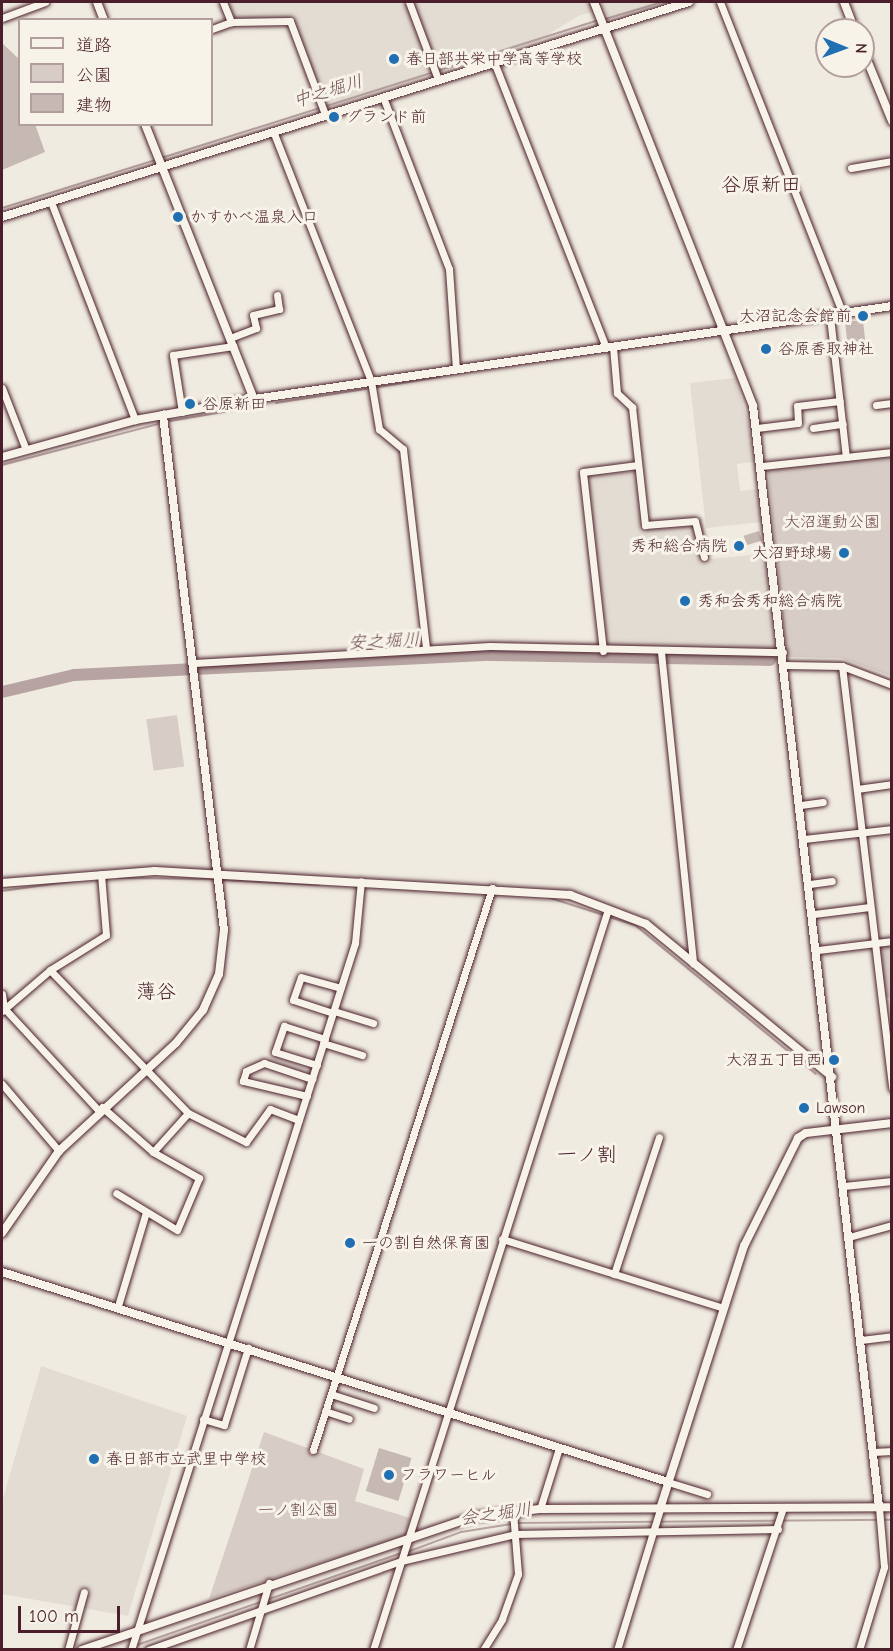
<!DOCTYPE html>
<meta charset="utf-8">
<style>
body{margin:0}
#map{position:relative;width:893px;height:1651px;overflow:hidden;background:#f0ebe0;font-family:"Comic Neue","Klee One",sans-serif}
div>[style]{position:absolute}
.built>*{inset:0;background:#e3dcd2}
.green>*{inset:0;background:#d8cdc6;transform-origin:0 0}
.stream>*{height:2px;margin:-1px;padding:0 1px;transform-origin:1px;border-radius:1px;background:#b7a4a2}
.river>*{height:12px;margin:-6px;padding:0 6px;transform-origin:6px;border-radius:6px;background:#b7a4a2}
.building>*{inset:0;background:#c6b8b3;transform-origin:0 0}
.roads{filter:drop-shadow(0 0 2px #4a1f2b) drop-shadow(0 0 2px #4a1f2b)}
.minor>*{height:7px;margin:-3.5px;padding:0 3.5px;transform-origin:3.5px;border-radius:3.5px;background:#f7f3e8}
.tertiary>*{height:8px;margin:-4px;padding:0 4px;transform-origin:4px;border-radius:4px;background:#f7f3e8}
.dots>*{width:16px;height:16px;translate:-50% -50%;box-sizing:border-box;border:3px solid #f7f3e8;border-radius:50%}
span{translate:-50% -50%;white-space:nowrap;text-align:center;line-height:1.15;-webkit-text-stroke:6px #f7f3e8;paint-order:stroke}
.poi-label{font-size:16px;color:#4a1f2b}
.left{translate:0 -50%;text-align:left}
.right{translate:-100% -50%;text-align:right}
.park-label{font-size:16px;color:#6e4a52}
.water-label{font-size:18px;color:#704e55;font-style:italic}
.quarter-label{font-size:20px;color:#4a1f2b}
.frame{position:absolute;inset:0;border:3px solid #4a1f2b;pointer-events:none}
.legend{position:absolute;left:18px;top:18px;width:195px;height:108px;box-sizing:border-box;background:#f7f3e8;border:2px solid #b29e9c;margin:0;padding:8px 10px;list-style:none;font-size:18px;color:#4a1f2b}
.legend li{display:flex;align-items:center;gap:12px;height:30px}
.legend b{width:30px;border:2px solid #b29e9c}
.north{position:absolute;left:815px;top:18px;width:60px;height:60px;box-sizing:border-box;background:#f7f3e8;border:2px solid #b29e9c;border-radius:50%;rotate:91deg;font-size:16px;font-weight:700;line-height:24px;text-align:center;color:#4a1f2b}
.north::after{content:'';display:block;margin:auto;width:21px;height:27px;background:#1f6fb2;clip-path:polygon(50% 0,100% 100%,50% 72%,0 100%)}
.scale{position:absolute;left:18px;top:1606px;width:102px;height:27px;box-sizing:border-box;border:3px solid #4a1f2b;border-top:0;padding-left:8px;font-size:18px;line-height:21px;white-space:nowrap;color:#4a1f2b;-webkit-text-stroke:4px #f7f3e8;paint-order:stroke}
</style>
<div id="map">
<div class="built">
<i style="clip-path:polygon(227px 2px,590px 2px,594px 11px,578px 16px,538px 41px,325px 109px,287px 17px,234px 19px)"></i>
<i style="clip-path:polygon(602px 2px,672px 2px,609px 19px)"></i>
<i style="clip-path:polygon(735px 378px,747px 417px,754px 462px,737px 464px,740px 491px,757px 489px,761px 522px,706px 528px,690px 383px)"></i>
<i style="clip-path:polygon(635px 472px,641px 524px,702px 517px,708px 559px,764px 554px,774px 649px,608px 647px,588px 475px)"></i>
<i style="clip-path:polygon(41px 1366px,187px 1416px,128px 1616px,2px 1594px,2px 1502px)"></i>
</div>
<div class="green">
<i style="clip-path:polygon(891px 456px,891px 676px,841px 658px,787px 657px,768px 470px)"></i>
<i style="left:177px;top:715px;width:52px;height:31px;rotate:82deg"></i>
<i style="clip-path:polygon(891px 944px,891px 997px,884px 998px,878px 945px)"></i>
<i style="clip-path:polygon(264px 1432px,364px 1469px,355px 1501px,410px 1518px,406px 1535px,209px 1599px)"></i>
</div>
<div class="stream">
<i style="left:605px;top:19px;width:59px;rotate:-16.6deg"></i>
<i style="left:161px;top:158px;width:459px;rotate:-17.5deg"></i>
<i style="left:2px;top:208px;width:160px;rotate:-17.4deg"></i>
<i style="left:378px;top:387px;width:63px;rotate:-9.2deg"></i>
<i style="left:276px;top:403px;width:91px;rotate:-8.8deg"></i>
<i style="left:170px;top:421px;width:97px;rotate:-9.5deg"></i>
<i style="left:2px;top:465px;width:161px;rotate:-14.7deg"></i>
<i style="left:118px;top:878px;width:97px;rotate:0.6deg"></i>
<i style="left:220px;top:880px;width:99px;rotate:2.9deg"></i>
<i style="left:2px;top:891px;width:73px;rotate:-7.9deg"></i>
<i style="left:547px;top:897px;width:92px;rotate:17.7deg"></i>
<i style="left:635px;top:925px;width:234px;rotate:39.5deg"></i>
<i style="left:516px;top:1523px;width:376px;rotate:-0.5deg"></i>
<i style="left:407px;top:1552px;width:58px;rotate:-20.3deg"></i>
<i style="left:461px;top:1532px;width:51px;rotate:-9.1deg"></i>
<i style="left:134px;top:1646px;width:283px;rotate:-19.2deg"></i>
</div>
<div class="river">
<i style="left:2px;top:692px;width:74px;rotate:-13.3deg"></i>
<i style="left:74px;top:675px;width:416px;rotate:-2.8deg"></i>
<i style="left:490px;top:655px;width:280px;rotate:1deg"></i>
</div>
<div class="building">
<i style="clip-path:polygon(2px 43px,20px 60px,20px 124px,35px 124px,45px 152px,2px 170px)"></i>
<i style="left:863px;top:320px;width:27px;height:18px;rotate:84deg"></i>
<i style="left:759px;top:531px;width:10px;height:16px;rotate:73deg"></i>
<i style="left:379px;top:1448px;width:34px;height:45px;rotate:17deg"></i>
</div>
<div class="roads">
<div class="minor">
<i style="left:223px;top:2px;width:22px;rotate:68deg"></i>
<i style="left:231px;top:22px;width:59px;rotate:-1deg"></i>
<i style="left:290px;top:21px;width:99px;rotate:69.4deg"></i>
<i style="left:409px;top:2px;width:82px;rotate:69.4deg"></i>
<i style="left:720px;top:2px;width:336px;rotate:68.5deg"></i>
<i style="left:2px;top:18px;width:46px;rotate:-20.4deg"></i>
<i style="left:212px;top:29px;width:20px;rotate:-20deg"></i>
<i style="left:494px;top:62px;width:307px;rotate:68.6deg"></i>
<i style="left:383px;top:97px;width:184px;rotate:69deg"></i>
<i style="left:449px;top:269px;width:99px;rotate:86deg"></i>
<i style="left:273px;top:131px;width:269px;rotate:68.6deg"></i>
<i style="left:371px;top:381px;width:49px;rotate:80.5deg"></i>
<i style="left:379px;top:429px;width:31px;rotate:40deg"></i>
<i style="left:403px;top:449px;width:201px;rotate:83.4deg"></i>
<i style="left:851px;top:168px;width:42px;rotate:-9.7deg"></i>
<i style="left:51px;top:202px;width:234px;rotate:68.9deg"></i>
<i style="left:830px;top:317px;width:141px;rotate:83.5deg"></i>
<i style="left:230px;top:338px;width:28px;rotate:-21deg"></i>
<i style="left:256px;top:328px;width:13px;rotate:-103deg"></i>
<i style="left:253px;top:315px;width:27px;rotate:-13deg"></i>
<i style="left:279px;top:309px;width:14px;rotate:-98deg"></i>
<i style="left:613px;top:347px;width:46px;rotate:85deg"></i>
<i style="left:617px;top:393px;width:21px;rotate:43deg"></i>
<i style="left:632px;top:407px;width:119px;rotate:83.7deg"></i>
<i style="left:645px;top:525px;width:50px;rotate:-4.6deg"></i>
<i style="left:695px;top:521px;width:37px;rotate:76deg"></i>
<i style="left:2px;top:388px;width:66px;rotate:68.8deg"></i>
<i style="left:876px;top:405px;width:16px;rotate:-7deg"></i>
<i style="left:182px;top:412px;width:58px;rotate:-99deg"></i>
<i style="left:173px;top:355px;width:61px;rotate:-8.5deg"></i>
<i style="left:757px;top:428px;width:41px;rotate:-7deg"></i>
<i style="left:798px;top:423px;width:17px;rotate:-93deg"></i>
<i style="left:797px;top:406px;width:43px;rotate:-6.6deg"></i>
<i style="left:813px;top:428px;width:30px;rotate:-8deg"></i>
<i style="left:762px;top:466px;width:131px;rotate:-6.1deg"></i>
<i style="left:603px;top:651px;width:180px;rotate:-96.4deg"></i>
<i style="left:583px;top:472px;width:55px;rotate:-7.3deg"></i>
<i style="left:661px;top:652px;width:313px;rotate:84.1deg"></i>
<i style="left:194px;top:663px;width:296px;rotate:-3.3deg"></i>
<i style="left:490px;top:646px;width:293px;rotate:1.2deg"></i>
<i style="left:785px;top:665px;width:57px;rotate:1deg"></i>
<i style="left:842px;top:666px;width:53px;rotate:20.8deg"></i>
<i style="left:842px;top:666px;width:425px;rotate:83.2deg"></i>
<i style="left:857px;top:789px;width:35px;rotate:-8deg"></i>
<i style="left:801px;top:805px;width:22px;rotate:-8deg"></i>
<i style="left:804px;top:839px;width:89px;rotate:-6.5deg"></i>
<i style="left:810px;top:884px;width:22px;rotate:-8deg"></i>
<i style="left:814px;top:914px;width:56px;rotate:-7.1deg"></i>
<i style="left:818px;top:950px;width:75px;rotate:-6.9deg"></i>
<i style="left:50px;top:970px;width:199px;rotate:46deg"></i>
<i style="left:188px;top:1113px;width:65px;rotate:26.6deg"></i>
<i style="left:246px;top:1142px;width:41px;rotate:-54deg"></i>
<i style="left:270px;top:1109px;width:31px;rotate:21deg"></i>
<i style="left:2px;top:994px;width:14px;rotate:82deg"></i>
<i style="left:4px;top:1008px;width:140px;rotate:47.3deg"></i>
<i style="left:2px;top:1011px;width:63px;rotate:-40.5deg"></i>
<i style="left:50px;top:970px;width:66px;rotate:-32deg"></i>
<i style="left:106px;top:935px;width:61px;rotate:-94.7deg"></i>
<i style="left:334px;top:1011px;width:41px;rotate:17.1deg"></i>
<i style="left:333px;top:1013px;width:42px;rotate:-162deg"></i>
<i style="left:293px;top:1000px;width:24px;rotate:-71deg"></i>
<i style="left:301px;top:977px;width:41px;rotate:15.4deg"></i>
<i style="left:323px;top:1043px;width:41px;rotate:17.1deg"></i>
<i style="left:317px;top:1065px;width:44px;rotate:-162.8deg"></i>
<i style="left:275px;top:1052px;width:28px;rotate:-71deg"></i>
<i style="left:284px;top:1026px;width:43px;rotate:17.6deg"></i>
<i style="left:2px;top:1084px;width:88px;rotate:49.6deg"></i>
<i style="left:307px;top:1096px;width:66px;rotate:-166.8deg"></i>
<i style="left:243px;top:1081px;width:10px;rotate:-73deg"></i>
<i style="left:246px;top:1071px;width:20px;rotate:-24deg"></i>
<i style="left:264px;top:1063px;width:51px;rotate:18.4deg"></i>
<i style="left:102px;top:1107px;width:68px;rotate:41.4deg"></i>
<i style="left:153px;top:1152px;width:53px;rotate:29.5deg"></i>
<i style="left:199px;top:1178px;width:56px;rotate:112.9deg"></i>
<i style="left:177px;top:1230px;width:71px;rotate:-148.8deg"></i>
<i style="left:153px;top:1152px;width:52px;rotate:-48.1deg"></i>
<i style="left:844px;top:1186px;width:48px;rotate:-5.9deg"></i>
<i style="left:849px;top:1237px;width:45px;rotate:-15.6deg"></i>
<i style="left:502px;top:1239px;width:232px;rotate:17.3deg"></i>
<i style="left:614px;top:1274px;width:144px;rotate:-71.8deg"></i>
<i style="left:118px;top:1306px;width:98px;rotate:-73.4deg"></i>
<i style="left:861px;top:1340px;width:31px;rotate:-7deg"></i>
<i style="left:331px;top:1394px;width:45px;rotate:18deg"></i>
<i style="left:325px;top:1411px;width:25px;rotate:18deg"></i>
<i style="left:203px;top:1419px;width:22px;rotate:16deg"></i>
<i style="left:224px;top:1425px;width:81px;rotate:-72.7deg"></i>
<i style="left:313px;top:1450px;width:590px;rotate:-72.33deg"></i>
<i style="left:873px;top:1452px;width:19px;rotate:-3deg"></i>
<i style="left:668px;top:1482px;width:41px;rotate:17.1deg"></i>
<i style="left:540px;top:1509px;width:64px;rotate:-72.7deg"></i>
<i style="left:68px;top:1650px;width:60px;rotate:-74.6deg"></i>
<i style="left:131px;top:1650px;width:742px;rotate:-72.42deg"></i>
<i style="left:355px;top:943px;width:62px;rotate:-84.5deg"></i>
<i style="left:148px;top:1650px;width:268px;rotate:-19.4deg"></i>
<i style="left:401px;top:1561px;width:117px;rotate:-13.3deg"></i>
<i style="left:515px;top:1534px;width:263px;rotate:-1.1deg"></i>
<i style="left:249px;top:1650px;width:70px;rotate:-73.4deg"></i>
<i style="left:373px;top:1650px;width:777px;rotate:-72.4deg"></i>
<i style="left:483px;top:1650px;width:36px;rotate:-58deg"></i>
<i style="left:502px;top:1619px;width:48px;rotate:-70.4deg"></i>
<i style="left:518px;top:1574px;width:62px;rotate:-94.6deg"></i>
<i style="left:617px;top:1650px;width:147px;rotate:-73deg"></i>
<i style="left:736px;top:1650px;width:150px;rotate:-71.7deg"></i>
<i style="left:859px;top:1650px;width:87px;rotate:-73.2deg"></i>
<i style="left:884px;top:1567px;width:60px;rotate:-94.8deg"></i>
</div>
<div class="tertiary">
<i style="left:97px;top:2px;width:19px;rotate:69deg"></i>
<i style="left:594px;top:2px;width:434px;rotate:68.5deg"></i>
<i style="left:753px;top:406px;width:1108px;rotate:83.47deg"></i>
<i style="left:844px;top:2px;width:30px;rotate:69deg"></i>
<i style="left:863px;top:50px;width:77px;rotate:67.8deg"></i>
<i style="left:145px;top:124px;width:296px;rotate:68.4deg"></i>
<i style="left:2px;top:217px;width:720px;rotate:-17.38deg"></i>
<i style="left:2px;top:457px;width:138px;rotate:-15.5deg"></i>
<i style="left:135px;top:420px;width:121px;rotate:-10deg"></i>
<i style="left:254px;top:399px;width:645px;rotate:-8.29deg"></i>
<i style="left:2px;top:883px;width:153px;rotate:-4.5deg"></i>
<i style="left:155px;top:871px;width:416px;rotate:3.3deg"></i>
<i style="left:570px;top:895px;width:81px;rotate:20.9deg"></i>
<i style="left:646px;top:924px;width:241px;rotate:39.4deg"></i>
<i style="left:2px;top:1233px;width:100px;rotate:-55.2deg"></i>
<i style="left:59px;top:1151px;width:159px;rotate:-42.7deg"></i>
<i style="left:176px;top:1043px;width:43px;rotate:-50.7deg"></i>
<i style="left:203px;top:1010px;width:39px;rotate:-66deg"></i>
<i style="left:219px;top:974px;width:44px;rotate:-83.5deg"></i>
<i style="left:224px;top:930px;width:519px;rotate:-96.76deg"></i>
<i style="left:2px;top:1272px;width:698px;rotate:17.5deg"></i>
<i style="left:660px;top:1509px;width:276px;rotate:-72.3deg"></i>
<i style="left:744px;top:1246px;width:121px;rotate:-63.4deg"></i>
<i style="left:798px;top:1138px;width:9px;rotate:-32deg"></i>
<i style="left:806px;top:1133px;width:87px;rotate:-6.6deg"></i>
<i style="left:82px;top:1650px;width:412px;rotate:-18.8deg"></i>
<i style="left:472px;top:1517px;width:68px;rotate:-6.7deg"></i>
<i style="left:540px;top:1509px;width:352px;rotate:-0.3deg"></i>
</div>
</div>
<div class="dots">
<i style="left:394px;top:59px;background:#1f6fb2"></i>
<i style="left:334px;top:117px;background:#1f6fb2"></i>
<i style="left:178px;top:217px;background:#1f6fb2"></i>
<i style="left:863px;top:316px;background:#1f6fb2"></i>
<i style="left:766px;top:349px;background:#1f6fb2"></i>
<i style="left:190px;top:404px;background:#1f6fb2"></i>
<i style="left:739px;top:546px;background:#1f6fb2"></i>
<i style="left:844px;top:553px;background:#1f6fb2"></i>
<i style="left:685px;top:601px;background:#1f6fb2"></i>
<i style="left:834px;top:1060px;background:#1f6fb2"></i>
<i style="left:804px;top:1108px;background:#1f6fb2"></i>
<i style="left:350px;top:1243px;background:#1f6fb2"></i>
<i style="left:94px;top:1459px;background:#1f6fb2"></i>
<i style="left:389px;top:1475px;background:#1f6fb2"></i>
</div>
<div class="poi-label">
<span class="left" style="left:406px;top:59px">春日部共栄中学高等学校</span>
<span class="left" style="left:346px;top:117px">グランド前</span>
<span class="left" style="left:190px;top:217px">かすかべ温泉入口</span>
<span class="right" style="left:851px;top:316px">大沼記念会館前</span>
<span class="left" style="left:778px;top:349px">谷原香取神社</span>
<span class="left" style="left:202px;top:404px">谷原新田</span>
<span class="right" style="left:727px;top:546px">秀和総合病院</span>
<span class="right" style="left:832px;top:553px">大沼野球場</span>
<span class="left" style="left:698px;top:601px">秀和会秀和総合病院</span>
<span class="right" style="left:822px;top:1060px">大沼五丁目西</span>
<span class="left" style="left:816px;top:1108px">Lawson</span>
<span class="left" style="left:362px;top:1243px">一の割自然保育園</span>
<span class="left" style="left:106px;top:1459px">春日部市立武里中学校</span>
<span class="left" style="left:401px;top:1475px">フラワーヒル</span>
</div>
<div class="park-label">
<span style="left:832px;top:522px">大沼運動公園</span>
<span style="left:298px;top:1510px">一ノ割公園</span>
</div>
<div class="water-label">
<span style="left:328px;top:92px;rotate:-17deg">中之堀川</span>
<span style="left:384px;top:642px;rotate:-3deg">安之堀川</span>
<span style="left:496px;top:1515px;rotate:-8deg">会之堀川</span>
</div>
<div class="quarter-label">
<span style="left:761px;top:184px">谷原新田</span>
<span style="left:156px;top:991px">薄谷</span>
<span style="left:587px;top:1154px">一ノ割</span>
</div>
<div class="frame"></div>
<ul class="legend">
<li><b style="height:8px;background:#f7f3e8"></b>道路</li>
<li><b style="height:16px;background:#d8cdc6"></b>公園</li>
<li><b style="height:16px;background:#c6b8b3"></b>建物</li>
</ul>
<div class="north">N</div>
<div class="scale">100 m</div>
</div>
